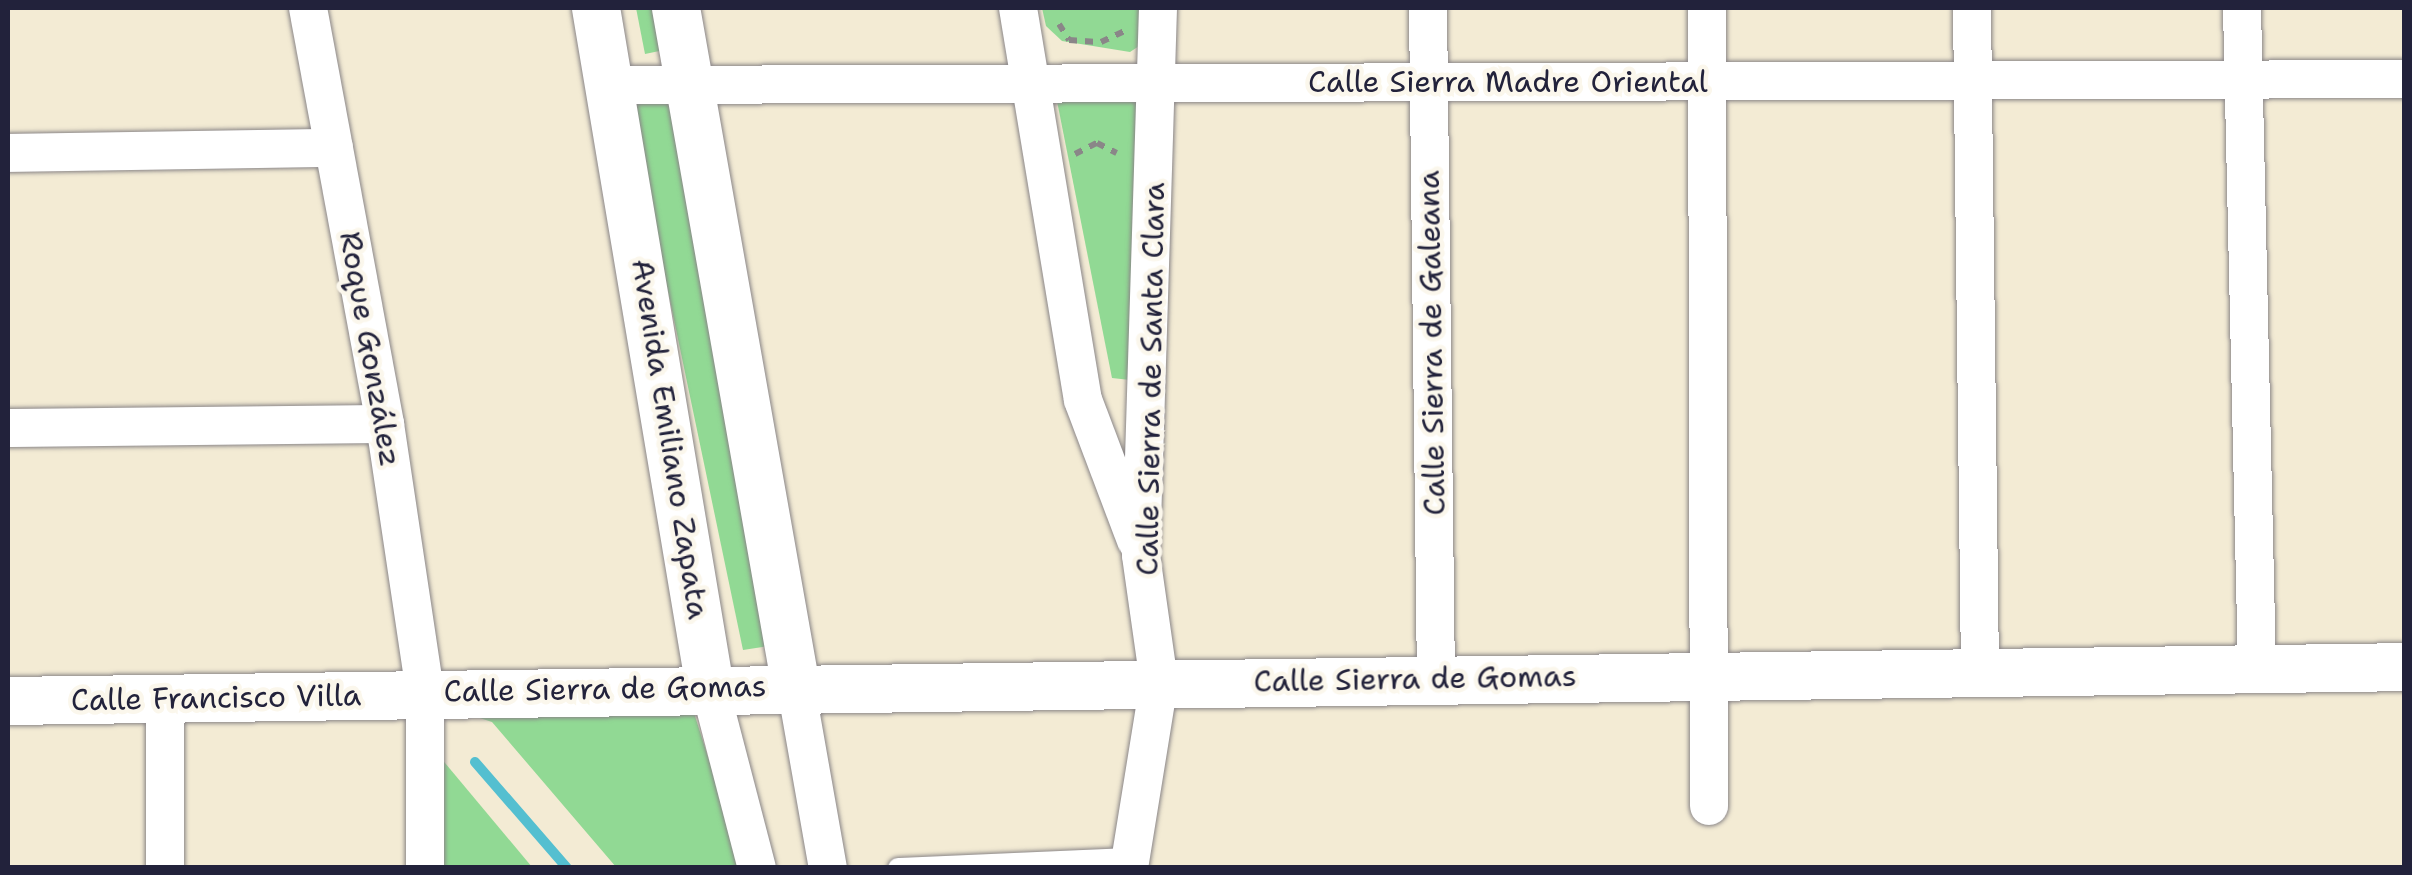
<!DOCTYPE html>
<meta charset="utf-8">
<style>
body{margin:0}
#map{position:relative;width:2412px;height:875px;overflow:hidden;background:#f3ebd4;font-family:"Shantell Sans",sans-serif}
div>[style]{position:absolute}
.green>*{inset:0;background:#91d994}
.stream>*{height:10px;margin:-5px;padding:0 5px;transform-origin:5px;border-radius:5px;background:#54bfd0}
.path>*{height:6px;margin-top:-3px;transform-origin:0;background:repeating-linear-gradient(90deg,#8a8688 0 8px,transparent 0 16px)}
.roads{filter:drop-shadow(0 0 2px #8a8688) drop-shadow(0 0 2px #8a8688)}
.service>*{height:20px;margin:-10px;padding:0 10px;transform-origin:10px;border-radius:10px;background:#fff}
.minor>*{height:38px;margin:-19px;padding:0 19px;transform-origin:19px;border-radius:19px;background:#fff}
.tertiary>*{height:48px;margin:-24px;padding:0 24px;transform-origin:24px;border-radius:24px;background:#fff}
span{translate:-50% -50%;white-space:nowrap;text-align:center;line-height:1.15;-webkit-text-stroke:9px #fbf7ec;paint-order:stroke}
.street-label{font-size:30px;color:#22223b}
.frame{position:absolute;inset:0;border:10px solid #22223b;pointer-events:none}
</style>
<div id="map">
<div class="green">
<i style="clip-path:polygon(636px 8px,682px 8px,688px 45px,645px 54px)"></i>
<i style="clip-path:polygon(1042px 8px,1156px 8px,1156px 35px,1130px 52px,1062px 41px,1046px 26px)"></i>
<i style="clip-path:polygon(1054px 86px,1150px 92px,1148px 382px,1112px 378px)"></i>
<i style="clip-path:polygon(697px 91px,800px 641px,743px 650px,627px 95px)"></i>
<i style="clip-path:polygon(688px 694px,743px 867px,616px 867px,492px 722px,437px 704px)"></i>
<i style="clip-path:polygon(435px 751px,532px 867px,422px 867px)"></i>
</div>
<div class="stream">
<i style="left:475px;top:762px;width:140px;rotate:49deg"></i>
</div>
<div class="path">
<i style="left:1059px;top:24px;width:19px;rotate:58deg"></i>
<i style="left:1069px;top:40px;width:32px;rotate:4deg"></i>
<i style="left:1101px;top:42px;width:26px;rotate:-25deg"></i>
<i style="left:1075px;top:154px;width:25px;rotate:-27deg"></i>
<i style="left:1097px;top:143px;width:22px;rotate:27deg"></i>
</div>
<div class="roads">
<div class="service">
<i style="left:898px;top:868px;width:233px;rotate:-2.5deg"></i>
</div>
<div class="minor">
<i style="left:308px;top:8px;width:423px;rotate:79.5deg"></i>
<i style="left:385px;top:424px;width:271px;rotate:81.5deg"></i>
<i style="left:425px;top:692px;width:176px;rotate:90deg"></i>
<i style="left:1018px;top:8px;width:397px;rotate:80.6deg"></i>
<i style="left:1083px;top:400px;width:150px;rotate:69.3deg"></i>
<i style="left:1428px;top:8px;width:671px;rotate:89.32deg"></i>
<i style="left:1707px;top:8px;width:798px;rotate:89.86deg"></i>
<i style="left:1972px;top:8px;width:664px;rotate:89.31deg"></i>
<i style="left:2242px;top:8px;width:660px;rotate:88.7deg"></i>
<i style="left:612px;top:85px;width:1792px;rotate:-0.19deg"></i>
<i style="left:8px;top:153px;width:326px;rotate:-0.9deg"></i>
<i style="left:8px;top:428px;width:377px;rotate:-0.6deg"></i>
<i style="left:796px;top:687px;width:184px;rotate:80deg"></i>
<i style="left:710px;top:688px;width:186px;rotate:75.4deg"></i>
<i style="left:165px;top:868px;width:165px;rotate:-90deg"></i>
<i style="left:1129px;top:868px;width:188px;rotate:-80.8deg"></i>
<i style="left:1159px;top:682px;width:128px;rotate:-98.1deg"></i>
<i style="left:1141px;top:555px;width:547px;rotate:-88.22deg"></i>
</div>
<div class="tertiary">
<i style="left:596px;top:8px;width:689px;rotate:80.48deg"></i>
<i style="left:676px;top:8px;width:690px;rotate:79.98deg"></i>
<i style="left:8px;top:701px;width:2396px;rotate:-0.81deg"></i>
</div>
</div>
<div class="street-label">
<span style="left:1508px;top:82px">Calle Sierra Madre Oriental</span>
<span style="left:1432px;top:343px;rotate:-91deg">Calle Sierra de Galeana</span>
<span style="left:370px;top:349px;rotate:80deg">Roque González</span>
<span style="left:1151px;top:379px;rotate:-89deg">Calle Sierra de Santa Clara</span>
<span style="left:670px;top:439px;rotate:81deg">Avenida Emiliano Zapata</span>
<span style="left:1415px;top:679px;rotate:-1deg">Calle Sierra de Gomas</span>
<span style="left:605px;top:689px;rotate:-1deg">Calle Sierra de Gomas</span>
<span style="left:216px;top:698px;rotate:-1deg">Calle Francisco Villa</span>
</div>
<div class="frame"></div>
</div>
